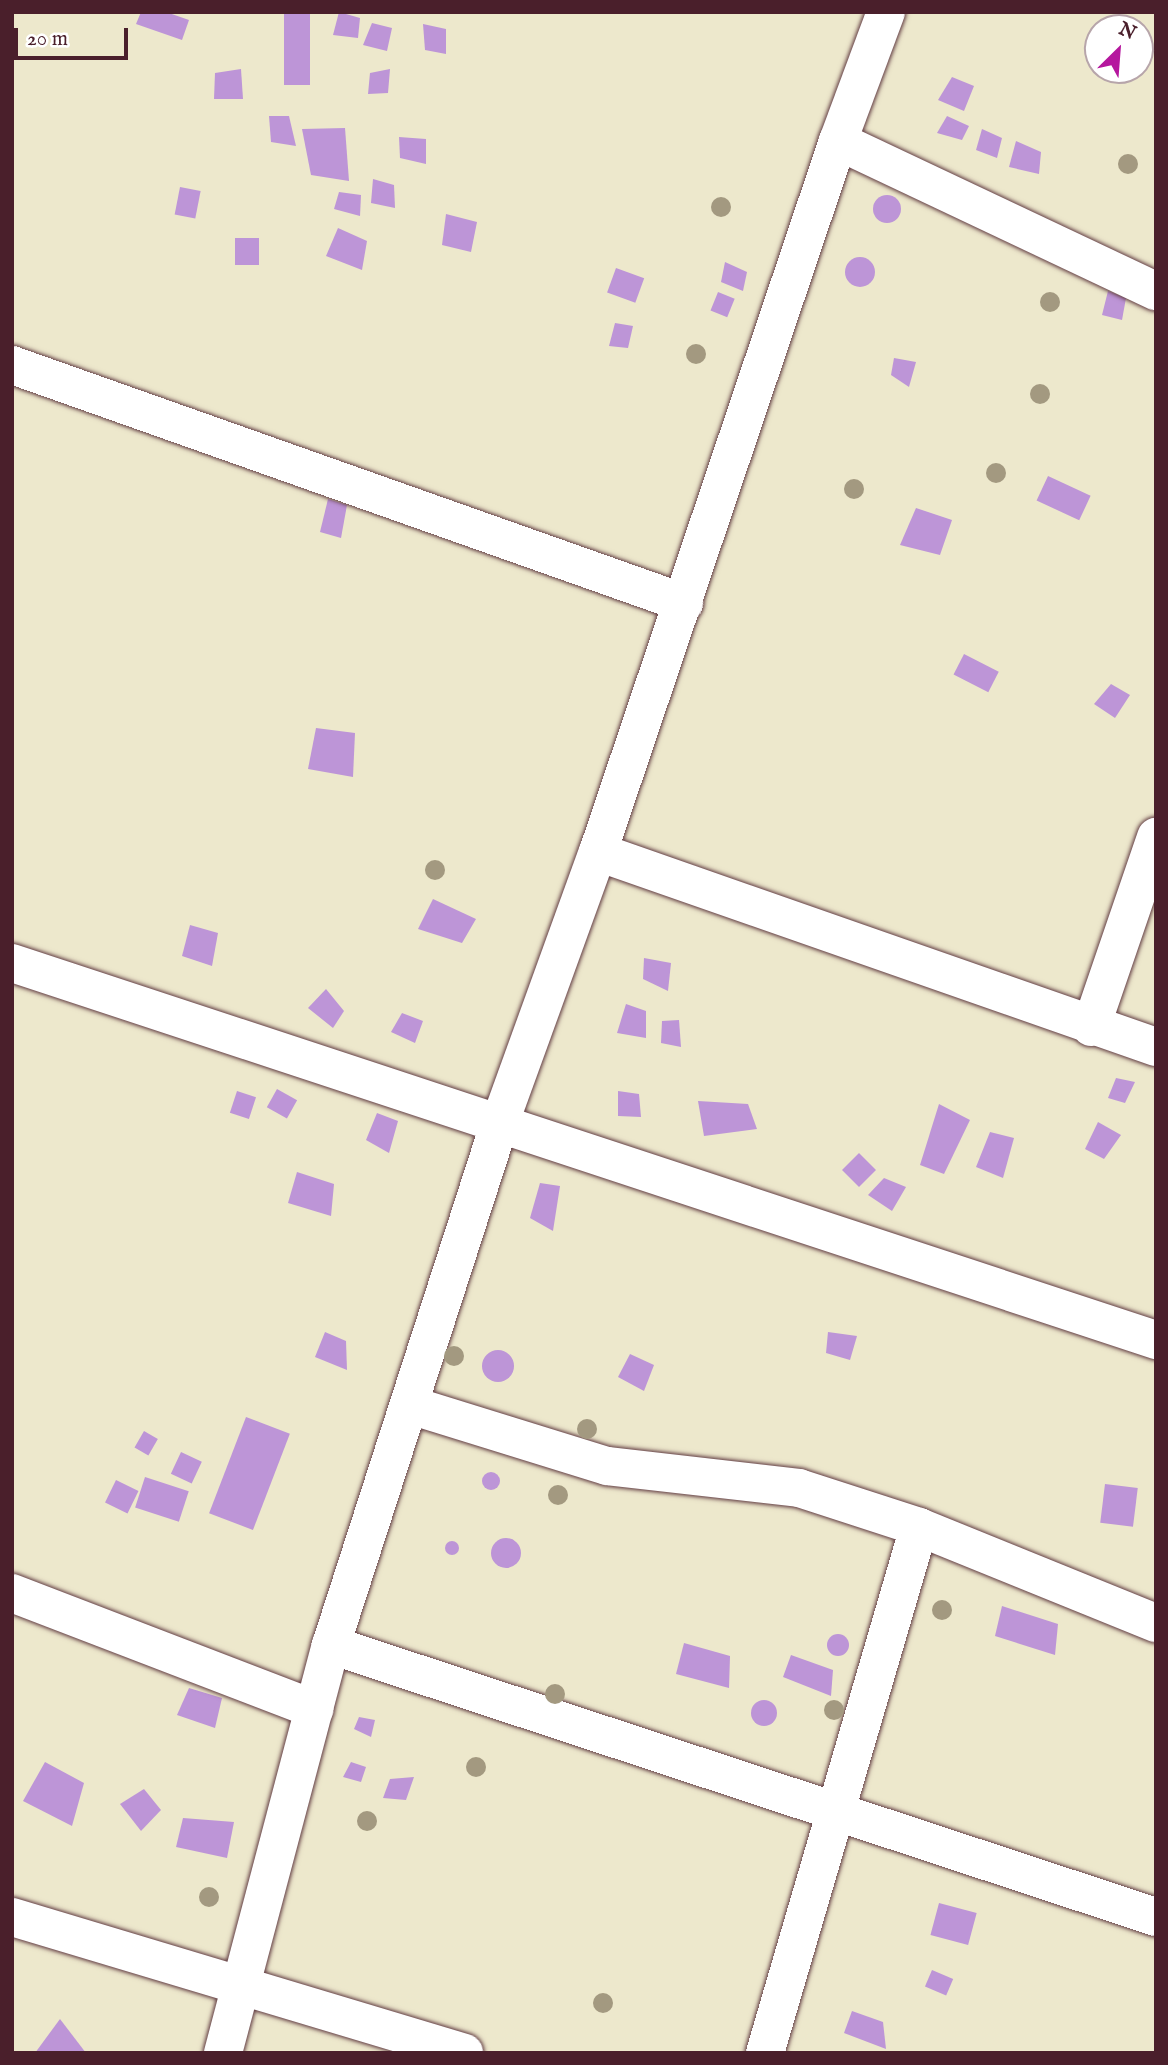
<!DOCTYPE html>
<style>
body{margin:0}
#map{position:relative;width:1168px;height:2065px;overflow:hidden;background:#ede8cc;font-family:"IM FELL English",serif}
div>[style]{position:absolute}
.building>*{inset:0;background:#bd95d7;transform-origin:0 0}
.round{border-radius:50%}
.roads{filter:drop-shadow(0 0 2px #623d43) drop-shadow(0 0 2px #623d43)}
.minor>*{height:38px;margin:-19px;padding:0 19px;transform-origin:19px;border-radius:19px;background:#fff}
.trees>*{width:20px;height:20px;margin:-10px;border-radius:50%;background:#a39980}
span{translate:-50% -50%;white-space:nowrap;text-align:center;line-height:1.15;-webkit-text-stroke:5px #fff;paint-order:stroke}
.frame{position:absolute;inset:0;border:14px solid #4a1f2b;pointer-events:none}
.north{position:absolute;left:1084px;top:14px;width:70px;height:70px;box-sizing:border-box;background:#fff;border:2px solid #b7a5aa;border-radius:50%;rotate:25deg;font-size:19px;font-weight:700;line-height:28px;text-align:center;color:#4a1f2b}
.north::after{content:'';display:block;margin:auto;width:24px;height:32px;background:#b5179e;clip-path:polygon(50% 0,100% 100%,50% 72%,0 100%)}
.scale{position:absolute;left:14px;top:28px;width:114px;height:32px;box-sizing:border-box;border:4px solid #4a1f2b;border-top:0;padding-left:9px;font-size:21px;line-height:24px;white-space:nowrap;color:#4a1f2b;-webkit-text-stroke:5px #fff;paint-order:stroke}
</style>
<div id="map">
<div class="building">
<i style="clip-path:polygon(141px 12px,166px 12px,189px 20px,182px 40px,136px 24px)"></i>
<i style="left:284px;top:12px;width:26px;height:73px"></i>
<i style="clip-path:polygon(339px 12px,360px 18px,358px 38px,333px 35px)"></i>
<i style="clip-path:polygon(372px 23px,392px 28px,387px 51px,363px 45px)"></i>
<i style="clip-path:polygon(423px 24px,446px 29px,446px 54px,425px 50px)"></i>
<i style="clip-path:polygon(241px 69px,243px 99px,214px 99px,215px 73px)"></i>
<i style="clip-path:polygon(390px 69px,388px 93px,368px 94px,370px 73px)"></i>
<i style="clip-path:polygon(952px 77px,974px 86px,964px 111px,938px 100px)"></i>
<i style="clip-path:polygon(269px 116px,289px 116px,296px 146px,271px 142px)"></i>
<i style="clip-path:polygon(947px 116px,969px 126px,962px 140px,937px 133px)"></i>
<i style="clip-path:polygon(345px 128px,349px 181px,311px 175px,302px 129px)"></i>
<i style="clip-path:polygon(982px 129px,1002px 138px,997px 158px,976px 150px)"></i>
<i style="clip-path:polygon(399px 137px,426px 139px,426px 164px,400px 158px)"></i>
<i style="clip-path:polygon(1016px 141px,1041px 152px,1039px 174px,1009px 167px)"></i>
<i style="clip-path:polygon(373px 179px,394px 185px,395px 208px,371px 203px)"></i>
<i style="left:180px;top:187px;width:21px;height:28px;rotate:11deg"></i>
<i style="clip-path:polygon(339px 192px,361px 195px,360px 216px,334px 209px)"></i>
<i class="round" style="left:873px;top:195px;width:28px;height:28px"></i>
<i style="clip-path:polygon(446px 214px,477px 222px,471px 252px,442px 245px)"></i>
<i style="clip-path:polygon(338px 228px,367px 241px,362px 270px,326px 256px)"></i>
<i style="left:235px;top:238px;width:24px;height:27px"></i>
<i class="round" style="left:845px;top:257px;width:30px;height:30px"></i>
<i style="clip-path:polygon(725px 262px,747px 272px,743px 291px,721px 282px)"></i>
<i style="left:616px;top:268px;width:30px;height:26px;rotate:20deg"></i>
<i style="clip-path:polygon(1108px 291px,1126px 298px,1122px 320px,1102px 315px)"></i>
<i style="left:718px;top:292px;width:18px;height:20px;rotate:22deg"></i>
<i style="clip-path:polygon(615px 323px,633px 326px,628px 348px,609px 346px)"></i>
<i style="clip-path:polygon(894px 358px,916px 362px,909px 387px,891px 375px)"></i>
<i style="left:1048px;top:476px;width:47px;height:27px;rotate:25deg"></i>
<i style="clip-path:polygon(328px 499px,347px 505px,341px 538px,320px 532px)"></i>
<i style="clip-path:polygon(916px 508px,952px 520px,940px 555px,900px 545px)"></i>
<i style="left:964px;top:654px;width:39px;height:23px;rotate:27deg"></i>
<i style="clip-path:polygon(1111px 684px,1130px 695px,1115px 718px,1094px 704px)"></i>
<i style="clip-path:polygon(316px 728px,355px 733px,353px 777px,308px 769px)"></i>
<i style="clip-path:polygon(433px 899px,476px 919px,462px 943px,418px 929px)"></i>
<i style="clip-path:polygon(190px 925px,218px 933px,212px 966px,182px 956px)"></i>
<i style="clip-path:polygon(644px 958px,671px 963px,668px 991px,643px 979px)"></i>
<i style="clip-path:polygon(326px 989px,344px 1011px,333px 1028px,308px 1008px)"></i>
<i style="clip-path:polygon(626px 1004px,646px 1011px,646px 1038px,617px 1033px)"></i>
<i style="clip-path:polygon(402px 1013px,423px 1021px,415px 1043px,391px 1032px)"></i>
<i style="clip-path:polygon(679px 1020px,681px 1047px,661px 1043px,662px 1021px)"></i>
<i style="clip-path:polygon(1116px 1078px,1135px 1082px,1125px 1103px,1108px 1098px)"></i>
<i style="left:277px;top:1089px;width:23px;height:21px;rotate:29deg"></i>
<i style="left:237px;top:1091px;width:20px;height:23px;rotate:18deg"></i>
<i style="clip-path:polygon(618px 1091px,639px 1094px,641px 1117px,618px 1116px)"></i>
<i style="clip-path:polygon(698px 1101px,748px 1104px,757px 1129px,704px 1136px)"></i>
<i style="clip-path:polygon(939px 1104px,970px 1120px,944px 1174px,920px 1165px)"></i>
<i style="clip-path:polygon(377px 1113px,398px 1121px,389px 1153px,366px 1140px)"></i>
<i style="clip-path:polygon(1098px 1122px,1121px 1135px,1104px 1159px,1085px 1149px)"></i>
<i style="clip-path:polygon(990px 1132px,1014px 1138px,1003px 1178px,976px 1167px)"></i>
<i style="left:859px;top:1153px;width:24px;height:24px;rotate:45deg"></i>
<i style="clip-path:polygon(297px 1172px,334px 1184px,331px 1216px,288px 1203px)"></i>
<i style="clip-path:polygon(884px 1178px,906px 1187px,892px 1211px,868px 1195px)"></i>
<i style="clip-path:polygon(540px 1183px,560px 1186px,553px 1231px,530px 1218px)"></i>
<i style="clip-path:polygon(325px 1332px,346px 1341px,347px 1370px,315px 1357px)"></i>
<i style="clip-path:polygon(828px 1332px,857px 1336px,850px 1360px,826px 1353px)"></i>
<i class="round" style="left:482px;top:1350px;width:32px;height:32px"></i>
<i style="clip-path:polygon(630px 1354px,654px 1365px,644px 1391px,618px 1377px)"></i>
<i style="left:246px;top:1417px;width:47px;height:103px;rotate:21deg"></i>
<i style="left:144px;top:1431px;width:16px;height:19px;rotate:30deg"></i>
<i style="left:181px;top:1452px;width:23px;height:24px;rotate:25deg"></i>
<i class="round" style="left:482px;top:1472px;width:18px;height:18px"></i>
<i style="left:145px;top:1477px;width:46px;height:32px;rotate:18deg"></i>
<i style="left:116px;top:1480px;width:25px;height:25px;rotate:26deg"></i>
<i style="left:1105px;top:1484px;width:33px;height:39px;rotate:7deg"></i>
<i class="round" style="left:491px;top:1538px;width:30px;height:30px"></i>
<i class="round" style="left:445px;top:1541px;width:14px;height:14px"></i>
<i style="clip-path:polygon(1002px 1606px,1058px 1624px,1055px 1655px,995px 1636px)"></i>
<i class="round" style="left:827px;top:1634px;width:22px;height:22px"></i>
<i style="clip-path:polygon(684px 1643px,730px 1656px,729px 1688px,676px 1674px)"></i>
<i style="clip-path:polygon(791px 1655px,833px 1670px,831px 1696px,783px 1677px)"></i>
<i style="clip-path:polygon(189px 1688px,222px 1698px,215px 1728px,177px 1715px)"></i>
<i class="round" style="left:751px;top:1700px;width:26px;height:26px"></i>
<i style="clip-path:polygon(359px 1717px,375px 1720px,371px 1737px,354px 1729px)"></i>
<i style="clip-path:polygon(45px 1762px,84px 1783px,72px 1826px,23px 1801px)"></i>
<i style="clip-path:polygon(351px 1762px,366px 1767px,361px 1782px,343px 1777px)"></i>
<i style="clip-path:polygon(414px 1777px,406px 1800px,383px 1798px,390px 1779px)"></i>
<i style="clip-path:polygon(144px 1789px,161px 1810px,141px 1831px,120px 1804px)"></i>
<i style="clip-path:polygon(183px 1818px,234px 1822px,227px 1858px,176px 1847px)"></i>
<i style="left:939px;top:1903px;width:39px;height:33px;rotate:15deg"></i>
<i style="left:932px;top:1970px;width:23px;height:18px;rotate:23deg"></i>
<i style="clip-path:polygon(852px 2011px,883px 2022px,886px 2049px,844px 2033px)"></i>
<i style="clip-path:polygon(60px 2019px,86px 2053px,35px 2053px)"></i>
</div>
<div class="roads">
<div class="minor">
<i style="left:838px;top:141px;width:352px;rotate:25.3deg"></i>
<i style="left:12px;top:365px;width:713px;rotate:19.5deg"></i>
<i style="left:598px;top:852px;width:591px;rotate:19.26deg"></i>
<i style="left:12px;top:963px;width:1205px;rotate:18.24deg"></i>
<i style="left:1091px;top:1027px;width:201px;rotate:-71.1deg"></i>
<i style="left:410px;top:1405px;width:206px;rotate:17.2deg"></i>
<i style="left:607px;top:1466px;width:193px;rotate:6.5deg"></i>
<i style="left:799px;top:1488px;width:126px;rotate:18deg"></i>
<i style="left:919px;top:1527px;width:256px;rotate:22.1deg"></i>
<i style="left:12px;top:1593px;width:324px;rotate:21deg"></i>
<i style="left:331px;top:1645px;width:869px;rotate:18.25deg"></i>
<i style="left:12px;top:1917px;width:472px;rotate:16.7deg"></i>
<i style="left:223px;top:2053px;width:422px;rotate:-75.2deg"></i>
<i style="left:331px;top:1645px;width:550px;rotate:-72.09deg"></i>
<i style="left:500px;top:1122px;width:287px;rotate:-70.1deg"></i>
<i style="left:598px;top:852px;width:750px;rotate:-71.35deg"></i>
<i style="left:838px;top:141px;width:138px;rotate:-69.6deg"></i>
<i style="left:765px;top:2053px;width:548px;rotate:-73.68deg"></i>
</div>
</div>
<div class="trees">
<i style="left:1128px;top:164px"></i>
<i style="left:721px;top:207px"></i>
<i style="left:1050px;top:302px"></i>
<i style="left:696px;top:354px"></i>
<i style="left:1040px;top:394px"></i>
<i style="left:996px;top:473px"></i>
<i style="left:854px;top:489px"></i>
<i style="left:435px;top:870px"></i>
<i style="left:454px;top:1356px"></i>
<i style="left:587px;top:1429px"></i>
<i style="left:558px;top:1495px"></i>
<i style="left:942px;top:1610px"></i>
<i style="left:555px;top:1694px"></i>
<i style="left:834px;top:1710px"></i>
<i style="left:476px;top:1767px"></i>
<i style="left:367px;top:1821px"></i>
<i style="left:209px;top:1897px"></i>
<i style="left:603px;top:2003px"></i>
</div>
<div class="frame"></div>
<div class="north">N</div>
<div class="scale">20 m</div>
</div>
